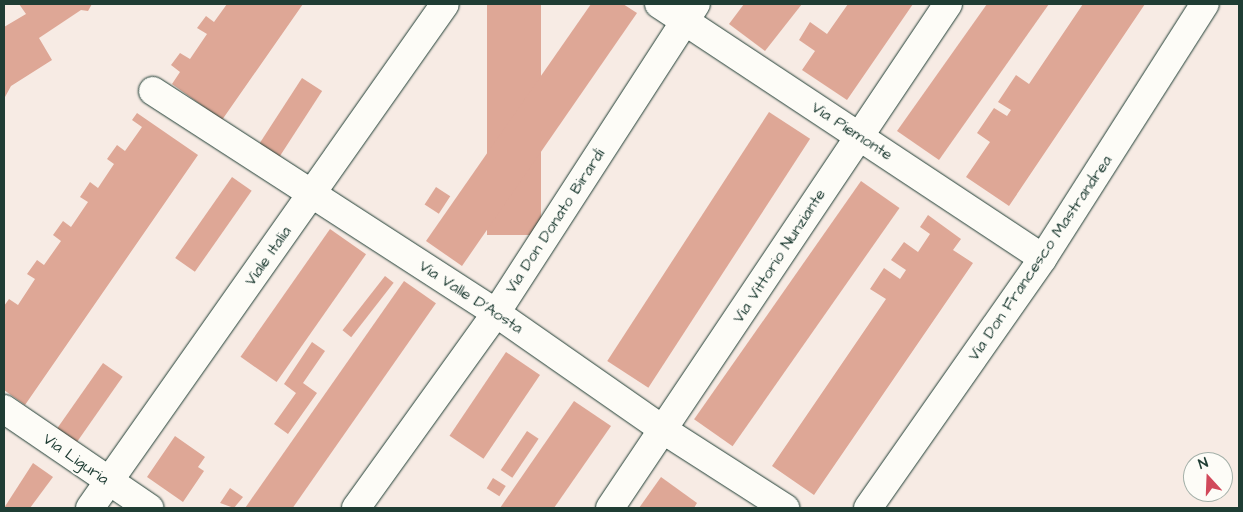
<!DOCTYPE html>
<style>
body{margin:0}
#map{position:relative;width:1243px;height:512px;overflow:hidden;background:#f7ebe4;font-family:"Architects Daughter",sans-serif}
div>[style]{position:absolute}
.building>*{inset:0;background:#dea796;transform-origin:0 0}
.roads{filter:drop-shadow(0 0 1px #1f3d34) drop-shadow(0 0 1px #1f3d34)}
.minor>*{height:28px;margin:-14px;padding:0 14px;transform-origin:14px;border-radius:14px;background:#fdfcf7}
span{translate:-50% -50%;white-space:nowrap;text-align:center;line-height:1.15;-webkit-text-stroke:4px #fdfcf7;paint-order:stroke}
.street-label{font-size:16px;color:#1f3d34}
.frame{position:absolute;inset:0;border:5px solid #1f3d34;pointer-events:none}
.north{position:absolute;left:1183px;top:452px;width:50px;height:50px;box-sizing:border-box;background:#fdfcf7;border:1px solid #a4b0a9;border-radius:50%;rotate:340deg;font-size:14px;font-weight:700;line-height:20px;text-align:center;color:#1f3d34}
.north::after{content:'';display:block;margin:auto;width:18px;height:22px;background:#d1495b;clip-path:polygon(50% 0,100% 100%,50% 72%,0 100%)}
</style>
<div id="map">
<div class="building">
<i style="clip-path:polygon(19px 4px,92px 4px,88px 11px,81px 10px,39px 38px,52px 60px,11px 86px,5px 97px,4px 27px,26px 14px)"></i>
<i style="clip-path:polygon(227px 4px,303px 4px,222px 120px,172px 84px,180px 72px,171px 65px,180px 53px,190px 59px,207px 34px,197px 28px,206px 16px,214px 22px)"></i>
<i style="left:487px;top:4px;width:54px;height:231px"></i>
<i style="clip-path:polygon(591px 4px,623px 4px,637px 13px,462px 266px,426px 241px)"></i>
<i style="clip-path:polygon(744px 4px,802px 4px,765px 51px,729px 24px)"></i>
<i style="clip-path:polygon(848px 4px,913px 4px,847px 100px,802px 70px,815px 51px,799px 40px,810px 22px,827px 34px)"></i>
<i style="clip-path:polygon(987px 4px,1049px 4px,939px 160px,897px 131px)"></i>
<i style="clip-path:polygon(1083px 4px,1145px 4px,1009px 206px,966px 177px,990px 142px,977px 133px,994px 108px,1007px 116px,1011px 110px,998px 102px,1016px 75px,1029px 84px)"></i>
<i style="left:302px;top:78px;width:24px;height:81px;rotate:33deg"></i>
<i style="left:769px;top:112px;width:49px;height:297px;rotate:33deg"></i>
<i style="clip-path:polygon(137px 113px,198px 155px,25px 405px,4px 390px,4px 306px,9px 299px,18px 305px,35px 279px,27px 274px,37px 260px,44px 265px,61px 241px,53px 235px,63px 221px,71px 227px,88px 202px,80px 197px,90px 182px,98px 188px,114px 164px,107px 159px,117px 145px,125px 151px,142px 127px,132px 120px)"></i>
<i style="left:232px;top:177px;width:24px;height:99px;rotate:35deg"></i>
<i style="left:861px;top:181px;width:47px;height:291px;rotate:35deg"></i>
<i style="left:436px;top:187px;width:17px;height:21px;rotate:33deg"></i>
<i style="clip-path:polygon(928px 215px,961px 239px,953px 250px,973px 263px,814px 495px,772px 466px,886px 299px,870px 289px,884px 268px,900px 279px,906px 270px,891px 260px,904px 242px,918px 252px,930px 234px,920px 227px)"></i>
<i style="left:330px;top:229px;width:44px;height:156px;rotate:35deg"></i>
<i style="left:385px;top:276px;width:11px;height:69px;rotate:38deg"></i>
<i style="left:404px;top:281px;width:39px;height:277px;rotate:35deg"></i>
<i style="clip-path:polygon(312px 342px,325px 351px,303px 383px,317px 393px,288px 434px,274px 424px,296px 393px,284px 384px)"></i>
<i style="left:506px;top:352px;width:41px;height:101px;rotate:34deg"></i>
<i style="left:103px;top:363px;width:24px;height:80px;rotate:35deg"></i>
<i style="clip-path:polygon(574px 401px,611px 426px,554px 508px,500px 508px)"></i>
<i style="left:527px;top:431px;width:14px;height:47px;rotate:34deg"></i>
<i style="clip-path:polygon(175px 436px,205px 457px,198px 467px,204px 471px,183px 502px,147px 477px)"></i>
<i style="clip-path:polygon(33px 463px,53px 477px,30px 508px,4px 508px)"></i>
<i style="clip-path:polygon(661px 477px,697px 503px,694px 508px,639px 508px)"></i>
<i style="left:493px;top:478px;width:15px;height:12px;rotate:32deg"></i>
<i style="clip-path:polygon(230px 488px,243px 497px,234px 508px,220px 503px)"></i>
</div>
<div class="roads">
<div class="minor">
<i style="left:659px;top:4px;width:460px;rotate:33.5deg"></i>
<i style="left:153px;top:91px;width:409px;rotate:32.9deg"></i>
<i style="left:496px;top:313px;width:206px;rotate:34.9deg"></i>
<i style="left:665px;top:431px;width:143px;rotate:32.7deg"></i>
<i style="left:4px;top:409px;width:176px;rotate:34.3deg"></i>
<i style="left:90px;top:508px;width:616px;rotate:-54.84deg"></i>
<i style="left:356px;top:508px;width:240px;rotate:-54.3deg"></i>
<i style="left:496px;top:313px;width:368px;rotate:-57.1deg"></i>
<i style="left:610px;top:508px;width:607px;rotate:-56.15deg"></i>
<i style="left:868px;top:508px;width:305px;rotate:-55deg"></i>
<i style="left:1043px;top:258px;width:301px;rotate:-57.5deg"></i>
</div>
</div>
<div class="street-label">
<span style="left:852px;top:131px;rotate:33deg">Via Piemonte</span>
<span style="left:555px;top:221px;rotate:-57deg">Via Don Donato Birardi</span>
<span style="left:268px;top:256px;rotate:-55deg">Viale Italia</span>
<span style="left:779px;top:256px;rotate:-57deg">Via Vittorio Nunziante</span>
<span style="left:1040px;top:258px;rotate:-56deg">Via Don Francesco Mastrandrea</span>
<span style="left:471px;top:297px;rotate:33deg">Via Valle D'Aosta</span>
<span style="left:76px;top:459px;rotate:35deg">Via Liguria</span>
</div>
<div class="frame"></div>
<div class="north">N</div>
</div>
